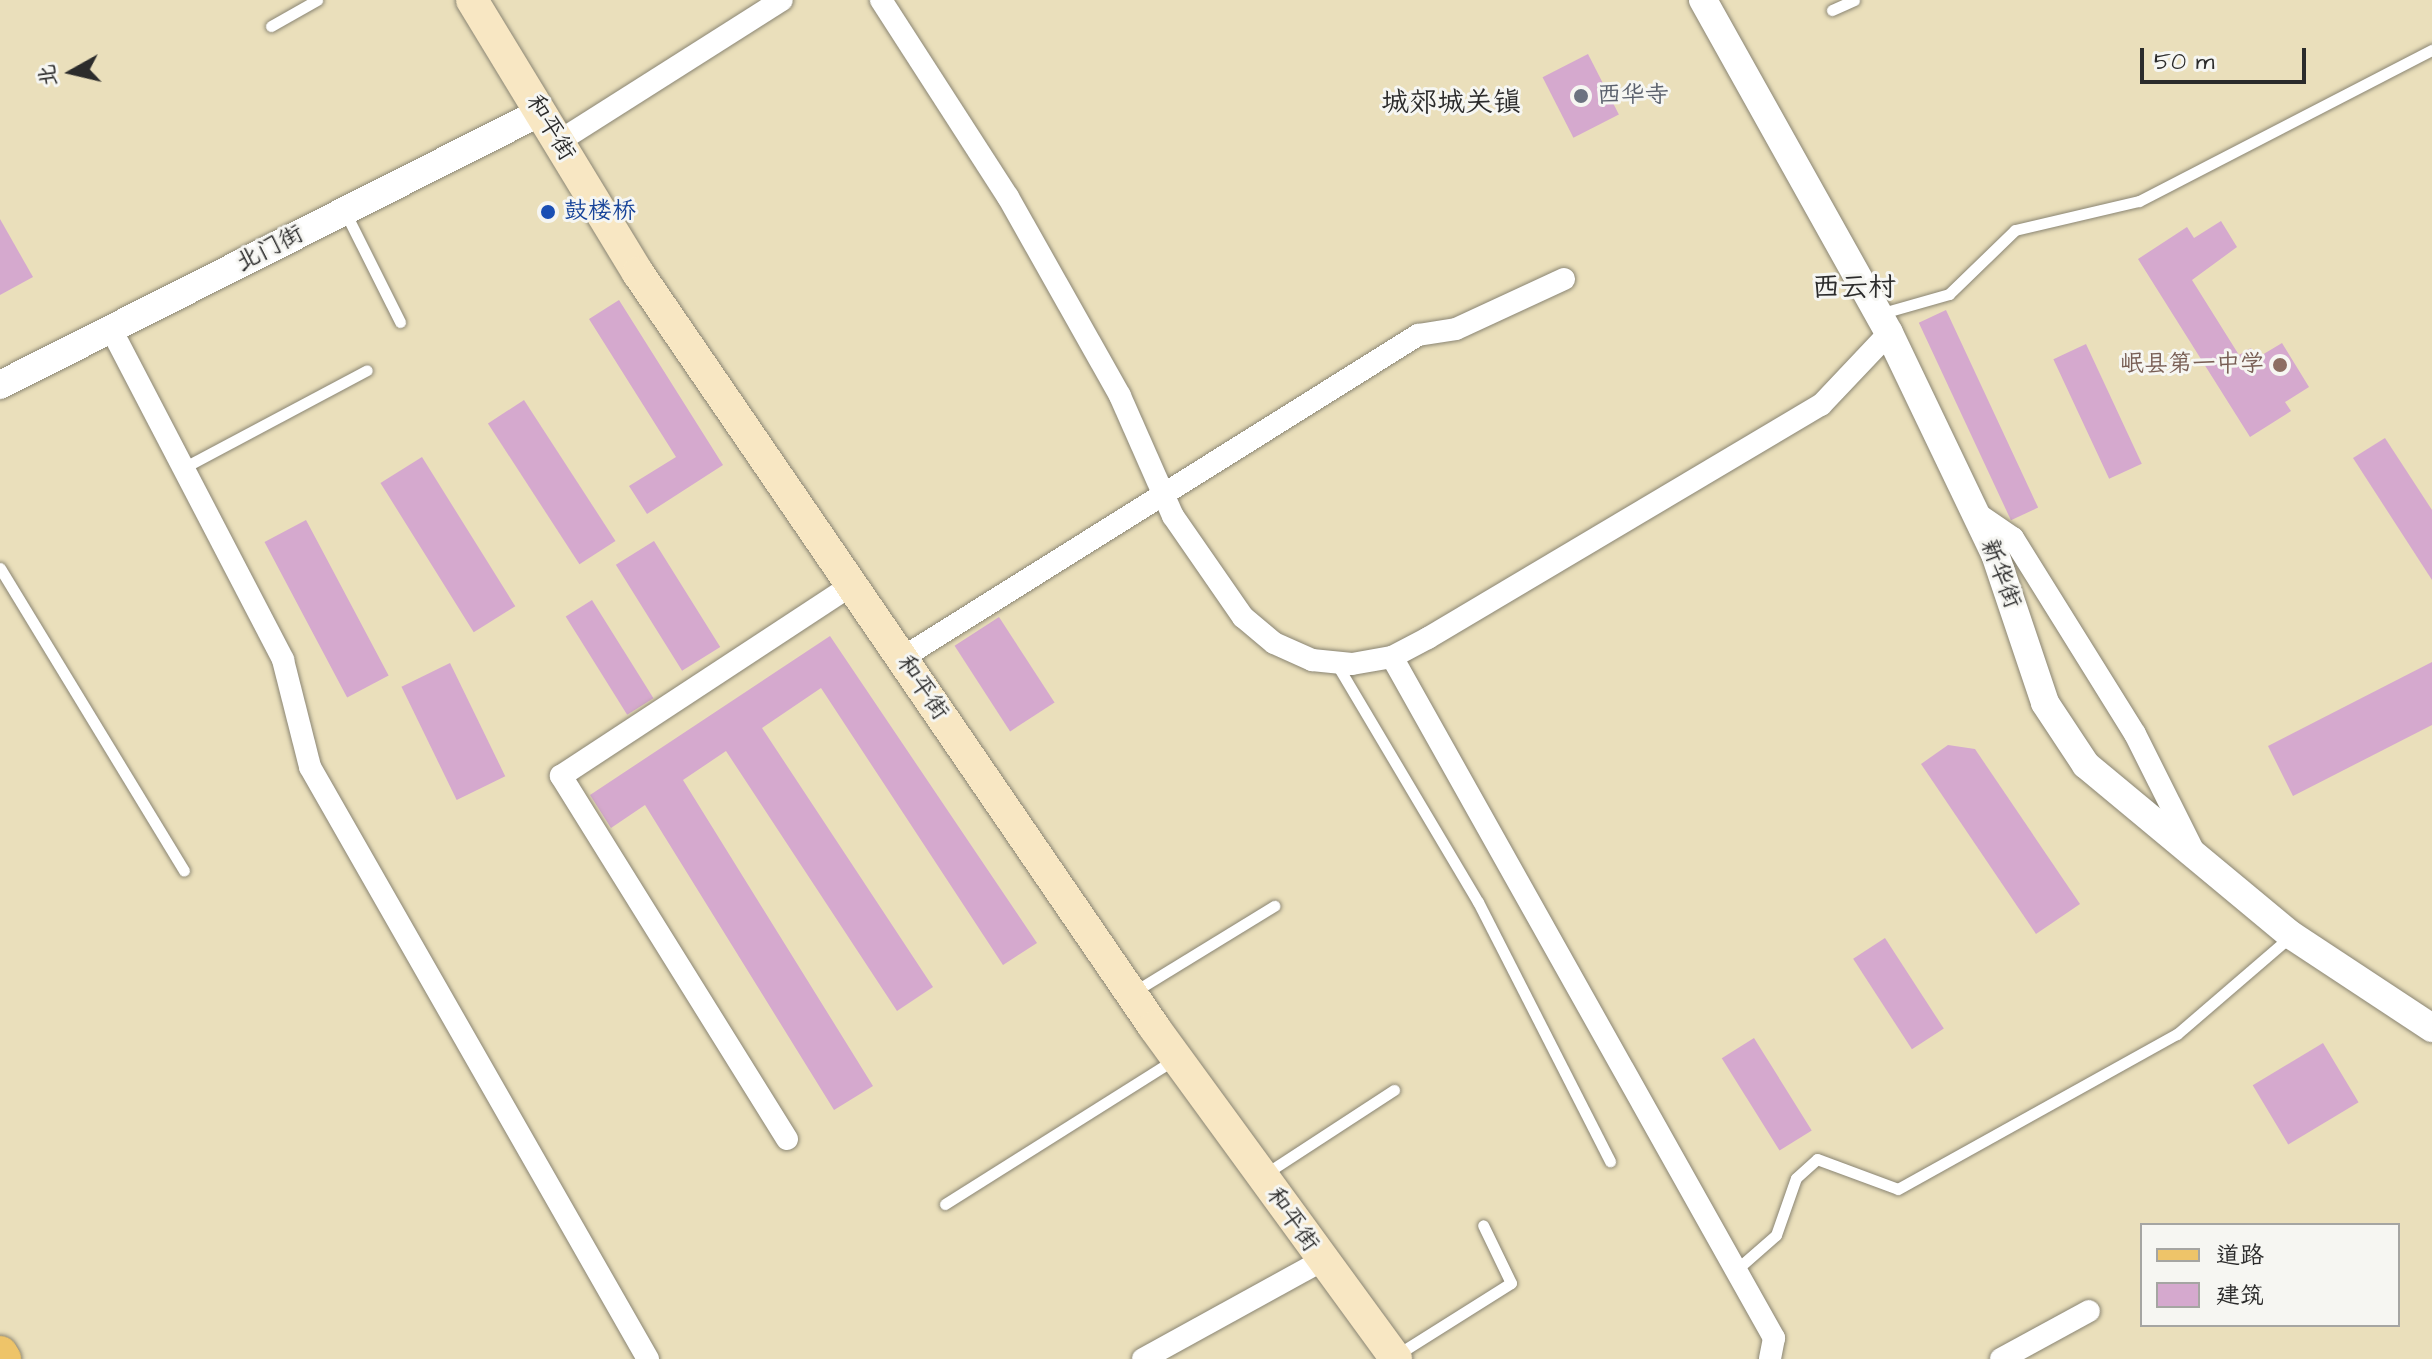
<!DOCTYPE html>
<meta charset="utf-8">
<style>
body{margin:0}
#map{position:relative;width:2432px;height:1359px;overflow:hidden;background:#eadfbb;font-family:"Architects Daughter","LXGW WenKai TC",sans-serif}
div>[style]{position:absolute}
.building>*{inset:0;background:#d5a9ce;transform-origin:0 0}
.roads{filter:drop-shadow(0 0 2px #8a8573) drop-shadow(0 0 2px #8a8573)}
.service>*{height:11px;margin:-5.5px;padding:0 5.5px;transform-origin:5.5px;border-radius:5.5px;background:#fff}
.minor>*{height:22px;margin:-11px;padding:0 11px;transform-origin:11px;border-radius:11px;background:#fff}
.tertiary>*{height:28px;margin:-14px;padding:0 14px;transform-origin:14px;border-radius:14px;background:#fff}
.secondary>*{height:32px;margin:-16px;padding:0 16px;transform-origin:16px;border-radius:16px;background:#f8e7c3}
.primary>*{height:36px;margin:-18px;padding:0 18px;transform-origin:18px;border-radius:18px;background:#eec469}
.dots>*{width:22px;height:22px;translate:-50% -50%;box-sizing:border-box;border:4px solid #f6f6f2;border-radius:50%}
span{translate:-50% -50%;white-space:nowrap;text-align:center;line-height:1.15;-webkit-text-stroke:6px #f6f6f2;paint-order:stroke}
.worship-label{font-size:24px;color:#5b616d}
.left{translate:0 -50%;text-align:left}
.street-label{font-size:24px;color:#2b2b2b}
.transit-label{font-size:24px;color:#164399}
.education-label{font-size:24px;color:#785e54}
.right{translate:-100% -50%;text-align:right}
.quarter-label{font-size:28px;color:#2b2b2b}
.legend{position:absolute;left:2140px;top:1223px;width:260px;height:104px;box-sizing:border-box;background:#f6f6f2;border:2px solid #a5a5a2;margin:0;padding:10px 14px;list-style:none;font-size:24px;color:#2b2b2b}
.legend li{display:flex;align-items:center;gap:16px;height:40px}
.legend b{width:40px;border:2px solid #a5a5a2}
.north{position:absolute;left:32px;top:32px;width:80px;height:80px;-webkit-text-stroke:6px #f6f6f2;paint-order:stroke;rotate:262deg;font-size:22px;font-weight:700;line-height:32px;text-align:center;color:#2b2b2b}
.north::after{content:'';display:block;margin:auto;width:28px;height:36px;background:#2b2b2b;clip-path:polygon(50% 0,100% 100%,50% 72%,0 100%)}
.scale{position:absolute;left:2140px;top:48px;width:166px;height:36px;box-sizing:border-box;border:4px solid #2b2b2b;border-top:0;padding-left:10px;font-size:24px;line-height:28px;white-space:nowrap;color:#2b2b2b;-webkit-text-stroke:6px #f6f6f2;paint-order:stroke}
</style>
<div id="map">
<div class="building">
<i style="left:1588px;top:54px;width:68px;height:51px;rotate:63deg"></i>
<i style="clip-path:polygon(0 219px,33px 277px,0 295px)"></i>
<i style="clip-path:polygon(2221px 221px,2237px 247px,2192px 280px,2239px 355px,2251px 348px,2257px 358px,2282px 343px,2309px 387px,2285px 402px,2291px 411px,2250px 437px,2138px 259px,2187px 227px,2194px 238px)"></i>
<i style="clip-path:polygon(619px 300px,723px 465px,647px 514px,629px 486px,676px 457px,589px 319px)"></i>
<i style="left:1946px;top:310px;width:218px;height:30px;rotate:65deg"></i>
<i style="left:2086px;top:344px;width:132px;height:36px;rotate:65deg"></i>
<i style="left:524px;top:400px;width:168px;height:43px;rotate:57deg"></i>
<i style="clip-path:polygon(2385px 438px,2432px 510px,2432px 580px,2353px 458px)"></i>
<i style="left:422px;top:457px;width:176px;height:49px;rotate:58deg"></i>
<i style="left:306px;top:520px;width:176px;height:47px;rotate:62deg"></i>
<i style="left:654px;top:541px;width:125px;height:45px;rotate:58deg"></i>
<i style="left:592px;top:600px;width:116px;height:31px;rotate:58deg"></i>
<i style="left:999px;top:617px;width:102px;height:53px;rotate:57deg"></i>
<i style="clip-path:polygon(830px 636px,1037px 943px,1003px 965px,821px 688px,762px 728px,933px 987px,897px 1011px,726px 751px,683px 780px,873px 1086px,834px 1110px,645px 805px,611px 828px,590px 795px)"></i>
<i style="clip-path:polygon(2432px 662px,2432px 725px,2293px 796px,2268px 746px)"></i>
<i style="left:450px;top:663px;width:126px;height:54px;rotate:64deg"></i>
<i style="clip-path:polygon(1948px 745px,1975px 749px,2080px 904px,2036px 934px,1921px 764px)"></i>
<i style="left:1885px;top:938px;width:108px;height:38px;rotate:57deg"></i>
<i style="left:1754px;top:1038px;width:109px;height:38px;rotate:58deg"></i>
<i style="left:2323px;top:1043px;width:69px;height:82px;rotate:59deg"></i>
</div>
<div class="roads">
<div class="service">
<i style="left:1832px;top:10px;width:24px;rotate:-24deg"></i>
<i style="left:271px;top:26px;width:53px;rotate:-29.5deg"></i>
<i style="left:345px;top:212px;width:123px;rotate:63.4deg"></i>
<i style="left:1879px;top:314px;width:73px;rotate:-15.9deg"></i>
<i style="left:1949px;top:294px;width:92px;rotate:-44.1deg"></i>
<i style="left:2015px;top:230px;width:127px;rotate:-13.2deg"></i>
<i style="left:2139px;top:201px;width:330px;rotate:-27.3deg"></i>
<i style="left:183px;top:468px;width:208px;rotate:-28deg"></i>
<i style="left:0;top:568px;width:354px;rotate:58.7deg"></i>
<i style="left:1336px;top:663px;width:278px;rotate:59.3deg"></i>
<i style="left:1478px;top:902px;width:291px;rotate:63deg"></i>
<i style="left:1132px;top:993px;width:167px;rotate:-31.5deg"></i>
<i style="left:1265px;top:1174px;width:154px;rotate:-33.1deg"></i>
<i style="left:945px;top:1204px;width:271px;rotate:-32.2deg"></i>
<i style="left:1736px;top:1270px;width:53px;rotate:-41.2deg"></i>
<i style="left:1776px;top:1235px;width:60px;rotate:-70.7deg"></i>
<i style="left:1796px;top:1178px;width:28px;rotate:-42deg"></i>
<i style="left:1817px;top:1159px;width:86px;rotate:20.3deg"></i>
<i style="left:1898px;top:1189px;width:319px;rotate:-29.1deg"></i>
<i style="left:2177px;top:1034px;width:150px;rotate:-40.7deg"></i>
<i style="left:1395px;top:1356px;width:137px;rotate:-32.2deg"></i>
<i style="left:1511px;top:1283px;width:64px;rotate:-115.8deg"></i>
</div>
<div class="minor">
<i style="left:881px;top:0;width:234px;rotate:57.2deg"></i>
<i style="left:1008px;top:197px;width:228px;rotate:60.6deg"></i>
<i style="left:1120px;top:396px;width:131px;rotate:66.2deg"></i>
<i style="left:1173px;top:516px;width:123px;rotate:55.3deg"></i>
<i style="left:1243px;top:617px;width:40px;rotate:40deg"></i>
<i style="left:1274px;top:643px;width:42px;rotate:24.1deg"></i>
<i style="left:1312px;top:660px;width:40px;rotate:5.7deg"></i>
<i style="left:1352px;top:664px;width:41px;rotate:-9.9deg"></i>
<i style="left:1392px;top:657px;width:41px;rotate:-27.8deg"></i>
<i style="left:1428px;top:638px;width:457px;rotate:-30.7deg"></i>
<i style="left:1821px;top:405px;width:99px;rotate:-46.6deg"></i>
<i style="left:558px;top:142px;width:265px;rotate:-32.4deg"></i>
<i style="left:111px;top:329px;width:373px;rotate:62.5deg"></i>
<i style="left:283px;top:660px;width:110px;rotate:75.8deg"></i>
<i style="left:310px;top:767px;width:682px;rotate:60.28deg"></i>
<i style="left:1975px;top:512px;width:46px;rotate:34.4deg"></i>
<i style="left:2013px;top:538px;width:231px;rotate:58.1deg"></i>
<i style="left:2135px;top:734px;width:141px;rotate:63.4deg"></i>
<i style="left:1392px;top:657px;width:781px;rotate:60.71deg"></i>
<i style="left:1774px;top:1338px;width:21px;rotate:101deg"></i>
<i style="left:902px;top:658px;width:609px;rotate:-32.05deg"></i>
<i style="left:1418px;top:335px;width:38px;rotate:-9deg"></i>
<i style="left:1456px;top:329px;width:119px;rotate:-24.8deg"></i>
<i style="left:787px;top:1139px;width:428px;rotate:-121.9deg"></i>
<i style="left:561px;top:776px;width:348px;rotate:-33.3deg"></i>
<i style="left:1143px;top:1359px;width:203px;rotate:-28.8deg"></i>
<i style="left:2001px;top:1359px;width:100px;rotate:-28.6deg"></i>
</div>
<div class="tertiary">
<i style="left:1703px;top:0;width:381px;rotate:60.8deg"></i>
<i style="left:1889px;top:333px;width:245px;rotate:64.4deg"></i>
<i style="left:1995px;top:554px;width:157px;rotate:71.4deg"></i>
<i style="left:2045px;top:703px;width:74px;rotate:56.5deg"></i>
<i style="left:2086px;top:765px;width:266px;rotate:39.7deg"></i>
<i style="left:2291px;top:935px;width:169px;rotate:33.4deg"></i>
<i style="left:0;top:385px;width:606px;rotate:-26.78deg"></i>
</div>
<div class="secondary">
<i style="left:472px;top:0;width:320px;rotate:58.7deg"></i>
<i style="left:638px;top:273px;width:914px;rotate:55.61deg"></i>
<i style="left:1154px;top:1027px;width:411px;rotate:53.9deg"></i>
</div>
<div class="primary">
<i style="left:0;top:1354px;width:6px;rotate:59deg"></i>
</div>
</div>
<div class="dots">
<i style="left:1581px;top:96px;background:#6b7280"></i>
<i style="left:548px;top:212px;background:#1a4fb4"></i>
<i style="left:2280px;top:365px;background:#8d6e63"></i>
</div>
<div class="worship-label">
<span class="left" style="left:1597px;top:96px">西华寺</span>
</div>
<div class="street-label">
<span style="left:550px;top:128px;rotate:59deg">和平街</span>
<span style="left:270px;top:249px;rotate:-27deg">北门街</span>
<span style="left:2000px;top:574px;rotate:69deg">新华街</span>
<span style="left:922px;top:688px;rotate:56deg">和平街</span>
<span style="left:1292px;top:1220px;rotate:55deg">和平街</span>
</div>
<div class="transit-label">
<span class="left" style="left:564px;top:212px">鼓楼桥</span>
</div>
<div class="education-label">
<span class="right" style="left:2264px;top:365px">岷县第一中学</span>
</div>
<div class="quarter-label">
<span style="left:1451px;top:103px">城郊城关镇</span>
<span style="left:1854px;top:288px">西云村</span>
</div>
<ul class="legend">
<li><b style="height:10px;background:#eec469"></b>道路</li>
<li><b style="height:22px;background:#d5a9ce"></b>建筑</li>
</ul>
<div class="north">北</div>
<div class="scale">50 m</div>
</div>
